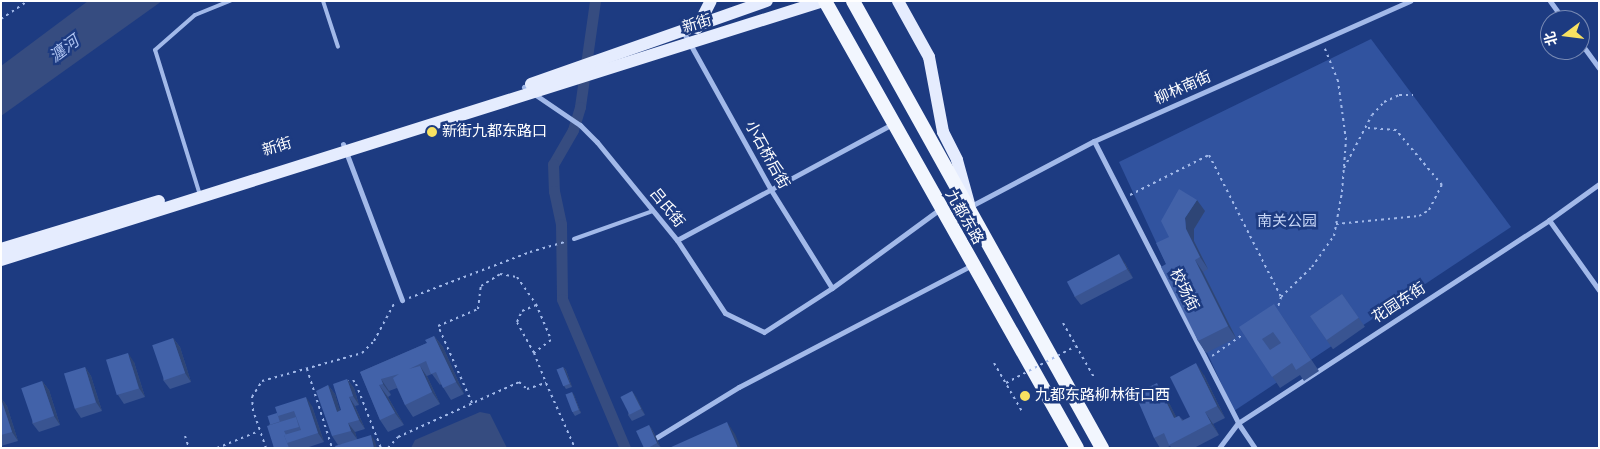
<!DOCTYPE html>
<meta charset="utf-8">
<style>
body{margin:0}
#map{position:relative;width:1600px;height:449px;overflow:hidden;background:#1d3b81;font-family:"Sofia Sans Condensed","Noto Sans SC",sans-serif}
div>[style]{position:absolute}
.green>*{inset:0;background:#31539f}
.water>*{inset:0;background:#364c80}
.canal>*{height:11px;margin:-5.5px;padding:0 5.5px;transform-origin:5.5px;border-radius:5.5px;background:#364c80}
.path>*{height:2px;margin-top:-1px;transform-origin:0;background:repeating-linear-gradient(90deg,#a2b9e9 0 2.5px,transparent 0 6.5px)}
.service>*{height:4px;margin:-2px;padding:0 2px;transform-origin:2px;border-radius:2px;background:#a2b9e9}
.pedestrian>*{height:4.5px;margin:-2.25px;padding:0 2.25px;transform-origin:2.25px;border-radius:2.25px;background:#a2b9e9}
.minor>*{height:5px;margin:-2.5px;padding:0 2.5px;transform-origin:2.5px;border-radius:2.5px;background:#a2b9e9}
.primary>*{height:12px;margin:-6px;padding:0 6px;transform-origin:6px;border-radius:6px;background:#e5ecfe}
.trunk>*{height:14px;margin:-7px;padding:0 7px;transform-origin:7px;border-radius:7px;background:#f2f6fe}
.path-bridge>*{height:2px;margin-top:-1px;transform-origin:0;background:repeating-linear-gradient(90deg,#a2b9e9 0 2.5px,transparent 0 6.5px)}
.wall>*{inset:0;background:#395491;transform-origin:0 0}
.shaded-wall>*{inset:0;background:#2e4576}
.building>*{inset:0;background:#4262a9;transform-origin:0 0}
.dots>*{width:14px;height:14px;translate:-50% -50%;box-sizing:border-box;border:2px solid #1d3b81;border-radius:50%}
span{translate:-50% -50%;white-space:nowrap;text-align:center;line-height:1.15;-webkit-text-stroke:5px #1d3b81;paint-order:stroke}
.street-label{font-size:15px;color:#fff}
.poi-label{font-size:15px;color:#fff}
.left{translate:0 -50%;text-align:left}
.park-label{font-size:15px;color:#c7d6f7}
.water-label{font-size:16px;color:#aec3f1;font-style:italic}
.frame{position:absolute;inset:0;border:2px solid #fff;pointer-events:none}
.north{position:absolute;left:1540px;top:10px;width:50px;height:50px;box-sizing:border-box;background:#1d3b81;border:1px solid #7789b3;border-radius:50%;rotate:255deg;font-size:14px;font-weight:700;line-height:20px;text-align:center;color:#fff}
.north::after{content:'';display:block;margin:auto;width:18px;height:22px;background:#f8e161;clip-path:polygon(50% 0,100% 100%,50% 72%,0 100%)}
</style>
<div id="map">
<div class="green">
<i style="clip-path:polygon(1371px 39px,1511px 227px,1234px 411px,1119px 162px)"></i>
</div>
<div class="water">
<i style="clip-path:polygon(88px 1px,162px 1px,1px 116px,1px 66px)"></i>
<i style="clip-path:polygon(480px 412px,490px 414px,507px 448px,411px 448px,415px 440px)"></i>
</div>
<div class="canal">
<i style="left:595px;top:1px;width:107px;rotate:98.1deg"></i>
<i style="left:580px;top:107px;width:24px;rotate:107deg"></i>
<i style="left:573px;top:130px;width:39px;rotate:120deg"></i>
<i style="left:553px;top:164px;width:27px;rotate:88deg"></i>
<i style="left:554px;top:191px;width:34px;rotate:78deg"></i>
<i style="left:561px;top:224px;width:75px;rotate:89.2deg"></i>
<i style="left:562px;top:299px;width:162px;rotate:67.1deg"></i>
</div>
<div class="path">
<i style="left:1px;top:19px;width:32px;rotate:-34deg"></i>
<i style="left:1344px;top:168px;width:60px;rotate:-62.2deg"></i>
<i style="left:1372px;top:115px;width:18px;rotate:-47deg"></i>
<i style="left:1384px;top:102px;width:17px;rotate:-25deg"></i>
<i style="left:1399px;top:95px;width:14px"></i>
<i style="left:1130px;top:195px;width:89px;rotate:-26.9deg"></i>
<i style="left:1209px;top:155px;width:159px;rotate:63.1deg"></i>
<i style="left:1281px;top:297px;width:14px;rotate:107deg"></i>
<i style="left:1336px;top:224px;width:83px;rotate:-5.5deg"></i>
<i style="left:1419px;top:216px;width:12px;rotate:-31deg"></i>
<i style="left:1429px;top:210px;width:28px;rotate:-63deg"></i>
<i style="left:1442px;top:185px;width:72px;rotate:-129.9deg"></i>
<i style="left:1396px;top:130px;width:31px;rotate:-176deg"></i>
<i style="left:1281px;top:297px;width:43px;rotate:-44.1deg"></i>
<i style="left:1312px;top:267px;width:38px;rotate:-55deg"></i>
<i style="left:1334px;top:236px;width:45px;rotate:-79.7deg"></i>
<i style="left:1342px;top:192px;width:52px;rotate:-85.6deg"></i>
<i style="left:1346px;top:140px;width:60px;rotate:-97.7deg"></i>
<i style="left:1338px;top:81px;width:35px;rotate:-112deg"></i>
<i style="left:409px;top:298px;width:129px;rotate:-20.8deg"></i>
<i style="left:530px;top:252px;width:37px;rotate:-16deg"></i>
<i style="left:1063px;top:323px;width:64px;rotate:60.3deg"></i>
<i style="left:534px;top:353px;width:35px;rotate:-119deg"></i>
<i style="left:517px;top:322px;width:12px;rotate:-66deg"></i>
<i style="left:522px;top:311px;width:15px;rotate:-23deg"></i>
<i style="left:1212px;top:356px;width:40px;rotate:-34.9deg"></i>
<i style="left:994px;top:363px;width:58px;rotate:59.9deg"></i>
<i style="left:307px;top:369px;width:83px;rotate:72.4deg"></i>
<i style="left:347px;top:382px;width:6px;rotate:-18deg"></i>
<i style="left:353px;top:380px;width:5px;rotate:53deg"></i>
<i style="left:356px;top:384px;width:69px;rotate:68.7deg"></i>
<i style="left:472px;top:403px;width:84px;rotate:-113.8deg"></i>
<i style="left:438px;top:326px;width:43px;rotate:-23deg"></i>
<i style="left:478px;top:309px;width:23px;rotate:-83deg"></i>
<i style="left:481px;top:286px;width:22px;rotate:-32deg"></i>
<i style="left:500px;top:274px;width:17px;rotate:10deg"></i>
<i style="left:517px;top:277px;width:33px;rotate:55deg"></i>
<i style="left:536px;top:304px;width:39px;rotate:67deg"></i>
<i style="left:551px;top:340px;width:21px;rotate:143deg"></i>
<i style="left:534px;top:353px;width:32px;rotate:68deg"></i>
<i style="left:185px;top:436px;width:13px;rotate:72deg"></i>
<i style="left:217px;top:448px;width:45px;rotate:-22deg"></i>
<i style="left:266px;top:448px;width:39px;rotate:-109deg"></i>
<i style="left:253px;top:411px;width:14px;rotate:-94deg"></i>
<i style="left:252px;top:397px;width:19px;rotate:-58deg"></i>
<i style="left:262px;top:381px;width:104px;rotate:-15.6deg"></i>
<i style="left:362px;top:353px;width:17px;rotate:-45deg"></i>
<i style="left:374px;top:341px;width:44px;rotate:-61.7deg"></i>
<i style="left:388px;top:448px;width:15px;rotate:-48deg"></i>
<i style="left:398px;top:437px;width:133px;rotate:-24.4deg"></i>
<i style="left:519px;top:382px;width:11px;rotate:41deg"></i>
<i style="left:527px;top:389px;width:20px;rotate:-18deg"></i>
<i style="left:546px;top:383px;width:71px;rotate:66deg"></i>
</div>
<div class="service">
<i style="left:323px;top:1px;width:48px;rotate:71.9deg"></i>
<i style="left:200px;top:195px;width:152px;rotate:-107.2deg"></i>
<i style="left:155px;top:50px;width:53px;rotate:-41.2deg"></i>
<i style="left:195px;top:15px;width:38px;rotate:-22deg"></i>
<i style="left:574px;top:239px;width:84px;rotate:-19.5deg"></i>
</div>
<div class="pedestrian">
<i style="left:656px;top:438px;width:97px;rotate:-31.6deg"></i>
<i style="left:739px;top:387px;width:263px;rotate:-27.6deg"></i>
</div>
<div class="minor">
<i style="left:1550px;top:1px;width:24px;rotate:54deg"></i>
<i style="left:684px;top:33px;width:179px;rotate:61deg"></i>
<i style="left:771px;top:190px;width:115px;rotate:58.1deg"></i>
<i style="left:1580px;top:42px;width:32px;rotate:54deg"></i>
<i style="left:524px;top:87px;width:68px;rotate:34.2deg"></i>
<i style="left:580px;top:125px;width:24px;rotate:45deg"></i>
<i style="left:597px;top:142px;width:127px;rotate:50.8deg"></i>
<i style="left:677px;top:240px;width:87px;rotate:56.7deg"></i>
<i style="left:725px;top:313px;width:43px;rotate:26deg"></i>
<i style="left:764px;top:332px;width:81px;rotate:-32.9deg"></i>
<i style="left:832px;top:288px;width:134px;rotate:-36.2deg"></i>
<i style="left:1094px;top:141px;width:317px;rotate:62.9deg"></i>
<i style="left:1238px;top:423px;width:30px;rotate:56deg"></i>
<i style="left:343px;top:144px;width:167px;rotate:69.3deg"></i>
<i style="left:971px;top:206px;width:139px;rotate:-27.9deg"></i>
<i style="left:1094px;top:141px;width:346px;rotate:-23.9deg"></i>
<i style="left:1549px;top:220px;width:86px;rotate:54.5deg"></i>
<i style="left:677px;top:240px;width:244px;rotate:-28.3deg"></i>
<i style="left:1219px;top:448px;width:31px;rotate:-53deg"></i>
<i style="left:1238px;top:423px;width:371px;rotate:-33.1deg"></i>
<i style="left:1549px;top:220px;width:62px;rotate:-35.8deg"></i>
</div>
<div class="primary">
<i style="left:898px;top:1px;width:64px;rotate:61deg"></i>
<i style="left:929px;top:57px;width:76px;rotate:79.4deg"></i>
<i style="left:943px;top:132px;width:31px;rotate:63deg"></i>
<i style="left:957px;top:160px;width:46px;rotate:74.7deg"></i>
<i style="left:697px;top:28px;width:30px;rotate:-63deg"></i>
<i style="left:531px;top:84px;width:250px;rotate:-19.4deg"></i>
<i style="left:1px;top:249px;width:165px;rotate:-16.9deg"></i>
<i style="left:1px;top:260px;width:862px;rotate:-17.49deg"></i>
</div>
<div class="trunk">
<i style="left:825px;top:1px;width:513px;rotate:60.59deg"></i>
<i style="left:853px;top:1px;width:512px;rotate:60.88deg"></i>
</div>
<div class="path-bridge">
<i style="left:1006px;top:383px;width:79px;rotate:-27.9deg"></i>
</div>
<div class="wall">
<i style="clip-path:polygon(1205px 211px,1194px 229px,1194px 241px,1208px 269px,1203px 272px,1236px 338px,1206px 353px,1198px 341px,1166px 264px,1169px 237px)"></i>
<i style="clip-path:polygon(1125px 263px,1133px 278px,1081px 305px,1074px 296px)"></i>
<i style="left:1342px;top:294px;width:40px;height:39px;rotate:55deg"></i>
<i style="clip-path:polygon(1282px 316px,1319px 371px,1304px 381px,1300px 375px,1280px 388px,1239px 327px)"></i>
<i style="clip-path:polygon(434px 336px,443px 347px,464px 394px,451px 400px,441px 384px,440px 385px,432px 374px,427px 376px,440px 404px,413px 417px,405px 405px,397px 388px,389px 391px,391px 395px,388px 397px,404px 425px,388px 432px,380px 420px,360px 372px,427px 343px)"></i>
<i style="clip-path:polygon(173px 338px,180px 347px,191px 382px,170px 389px,163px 380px)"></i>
<i style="clip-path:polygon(134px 362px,145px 397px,124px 404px,118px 395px)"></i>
<i style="clip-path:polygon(85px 367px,91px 376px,102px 411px,81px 418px,75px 409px)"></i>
<i style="clip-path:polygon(563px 367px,566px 370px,572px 387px,566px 389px,564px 386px)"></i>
<i style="clip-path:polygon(1204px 375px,1225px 418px,1213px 424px,1219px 435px,1194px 448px,1172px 448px,1170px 446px,1166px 448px,1160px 448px,1154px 438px,1165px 395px,1176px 417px,1179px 416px,1183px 420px,1190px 417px)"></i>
<i style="clip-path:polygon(347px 379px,354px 388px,359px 405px,355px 406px,365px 429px,355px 432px,357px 439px,375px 441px,338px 445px,332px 436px,328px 385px,335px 394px,340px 411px,341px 410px)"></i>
<i style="clip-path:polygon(42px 381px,49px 390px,60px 425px,39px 432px,32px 423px)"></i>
<i style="clip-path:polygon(632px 391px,636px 397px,645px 415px,632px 421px,628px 415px)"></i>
<i style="clip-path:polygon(572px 392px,574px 395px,581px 413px,575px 416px,573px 413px)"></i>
<i style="clip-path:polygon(1px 398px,7px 406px,18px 441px,1px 446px)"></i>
<i style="clip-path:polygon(312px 406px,324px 442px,306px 448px,274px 448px,269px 425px,277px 413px)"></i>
<i style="clip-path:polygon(649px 425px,653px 431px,661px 448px,644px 448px)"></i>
</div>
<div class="shaded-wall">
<i style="clip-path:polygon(1197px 200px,1205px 211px,1194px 229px,1194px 241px,1208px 269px,1200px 257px,1186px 229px,1185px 218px)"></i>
<i style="clip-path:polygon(1119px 254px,1125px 263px,1133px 278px,1127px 269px)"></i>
<i style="clip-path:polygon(1195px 260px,1203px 272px,1236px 338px,1228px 326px)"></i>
<i style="clip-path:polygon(434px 336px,443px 347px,464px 394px,456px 382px)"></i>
<i style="clip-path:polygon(173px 338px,180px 347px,191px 382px,185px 373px)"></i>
<i style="clip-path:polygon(128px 353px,134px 362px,145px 397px,139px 388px)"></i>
<i style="clip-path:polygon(1196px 363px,1204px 375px,1225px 418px,1217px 406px)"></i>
<i style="clip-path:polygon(420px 366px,428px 378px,440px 404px,432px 392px)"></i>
<i style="clip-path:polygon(85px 367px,91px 376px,102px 411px,96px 402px)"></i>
<i style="clip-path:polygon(563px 367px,566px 370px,572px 387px,570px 384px)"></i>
<i style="clip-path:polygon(347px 379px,354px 388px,359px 405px,353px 396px)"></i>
<i style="clip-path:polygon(381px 379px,389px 391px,391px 395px,383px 384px)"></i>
<i style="clip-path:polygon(42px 381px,49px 390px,60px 425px,54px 416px)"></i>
<i style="clip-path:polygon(1157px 383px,1165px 395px,1183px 430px,1174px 418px)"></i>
<i style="clip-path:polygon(328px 385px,335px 394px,343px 421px,337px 412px)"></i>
<i style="clip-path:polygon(379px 385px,388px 397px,404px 425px,395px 413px)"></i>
<i style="clip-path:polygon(632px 391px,636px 397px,645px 415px,641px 409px)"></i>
<i style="clip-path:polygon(572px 392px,574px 395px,581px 413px,579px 410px)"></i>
<i style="clip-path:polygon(306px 397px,312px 406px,324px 442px,318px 433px)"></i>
<i style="clip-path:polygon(349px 397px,355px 406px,365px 429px,359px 420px)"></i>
<i style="clip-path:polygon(1px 398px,7px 406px,18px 441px,12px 432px)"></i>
<i style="clip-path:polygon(1205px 412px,1213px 424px,1219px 435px,1211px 423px)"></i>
<i style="clip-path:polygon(727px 422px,735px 434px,741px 448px,738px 448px)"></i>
<i style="clip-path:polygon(348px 423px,355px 432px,357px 439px,351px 431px)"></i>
<i style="clip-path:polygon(649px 425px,653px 431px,661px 448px,657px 443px)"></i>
<i style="clip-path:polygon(371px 435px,375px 441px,377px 448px,374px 448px)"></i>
</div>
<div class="building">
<i style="clip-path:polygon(1179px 189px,1197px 200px,1185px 218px,1186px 229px,1200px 257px,1195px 260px,1228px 326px,1198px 341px,1161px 267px,1166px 264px,1156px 243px,1169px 237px,1161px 221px)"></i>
<i style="left:1119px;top:254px;width:17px;height:59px;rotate:62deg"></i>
<i style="left:1342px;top:294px;width:29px;height:39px;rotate:55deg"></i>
<i style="clip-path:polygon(evenodd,1274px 304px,1311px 360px,1296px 370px,1292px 363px,1272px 377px,1239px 327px,1274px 304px,1273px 332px,1281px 343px,1270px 350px,1262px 339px,1273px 332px)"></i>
<i style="clip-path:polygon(434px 336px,456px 382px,443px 388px,436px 372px,431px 374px,426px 361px,409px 369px,420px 366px,432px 392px,405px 405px,393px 378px,399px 374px,381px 379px,383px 384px,379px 385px,395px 413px,380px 420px,360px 372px,427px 343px,425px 340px)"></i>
<i style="left:173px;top:338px;width:37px;height:22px;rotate:71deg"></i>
<i style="left:128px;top:353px;width:37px;height:23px;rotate:73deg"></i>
<i style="clip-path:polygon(1196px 363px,1217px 406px,1205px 412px,1211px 423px,1169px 445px,1164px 433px,1154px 438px,1135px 394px,1157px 383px,1174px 418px,1179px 416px,1182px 421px,1190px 417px,1170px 377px)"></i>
<i style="left:85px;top:367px;width:37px;height:22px;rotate:73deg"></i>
<i style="left:563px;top:367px;width:18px;height:7px;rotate:68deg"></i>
<i style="clip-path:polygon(347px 379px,353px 396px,349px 397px,359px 420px,348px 423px,351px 431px,332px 436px,316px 391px,328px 385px,337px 412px,341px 410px,333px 384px)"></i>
<i style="left:42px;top:381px;width:37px;height:22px;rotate:71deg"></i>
<i style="left:632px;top:391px;width:20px;height:13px;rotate:63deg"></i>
<i style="left:572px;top:392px;width:19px;height:7px;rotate:69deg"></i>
<i style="clip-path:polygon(306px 397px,318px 433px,287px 443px,284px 435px,301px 430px,294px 411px,278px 416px,275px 407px)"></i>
<i style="clip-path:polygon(1px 399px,12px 432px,1px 435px)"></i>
<i style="left:277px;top:413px;width:9px;height:10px;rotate:72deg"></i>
<i style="clip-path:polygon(296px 417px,299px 427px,284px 431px,286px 435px,284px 435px,289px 448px,274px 448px,267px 426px)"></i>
<i style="clip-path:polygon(727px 422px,738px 448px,669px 448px)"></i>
<i style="clip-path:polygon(649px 425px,657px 443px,648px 448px,644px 448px,636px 431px)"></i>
<i style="clip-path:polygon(371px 435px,374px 448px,336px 448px,335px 446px)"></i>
</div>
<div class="dots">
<i style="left:432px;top:132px;background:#f8e161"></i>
<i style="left:1025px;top:396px;background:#f8e161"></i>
</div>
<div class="street-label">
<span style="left:697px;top:24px;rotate:-17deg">新街</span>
<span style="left:1183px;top:88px;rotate:-24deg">柳林南街</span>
<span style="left:277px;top:147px;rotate:-17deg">新街</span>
<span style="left:767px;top:155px;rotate:61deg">小石桥后街</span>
<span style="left:667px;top:208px;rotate:51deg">吕氏街</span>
<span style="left:964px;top:217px;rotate:60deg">九都东路</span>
<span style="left:1184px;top:290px;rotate:63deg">校场街</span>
<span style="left:1399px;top:303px;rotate:-33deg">花园东街</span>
</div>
<div class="poi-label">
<span class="left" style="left:442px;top:132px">新街九都东路口</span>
<span class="left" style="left:1035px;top:396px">九都东路柳林街口西</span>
</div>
<div class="park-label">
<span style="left:1287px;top:222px">南关公园</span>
</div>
<div class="water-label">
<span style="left:65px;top:50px;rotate:-37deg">瀍河</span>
</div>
<div class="frame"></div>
<div class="north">北</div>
</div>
